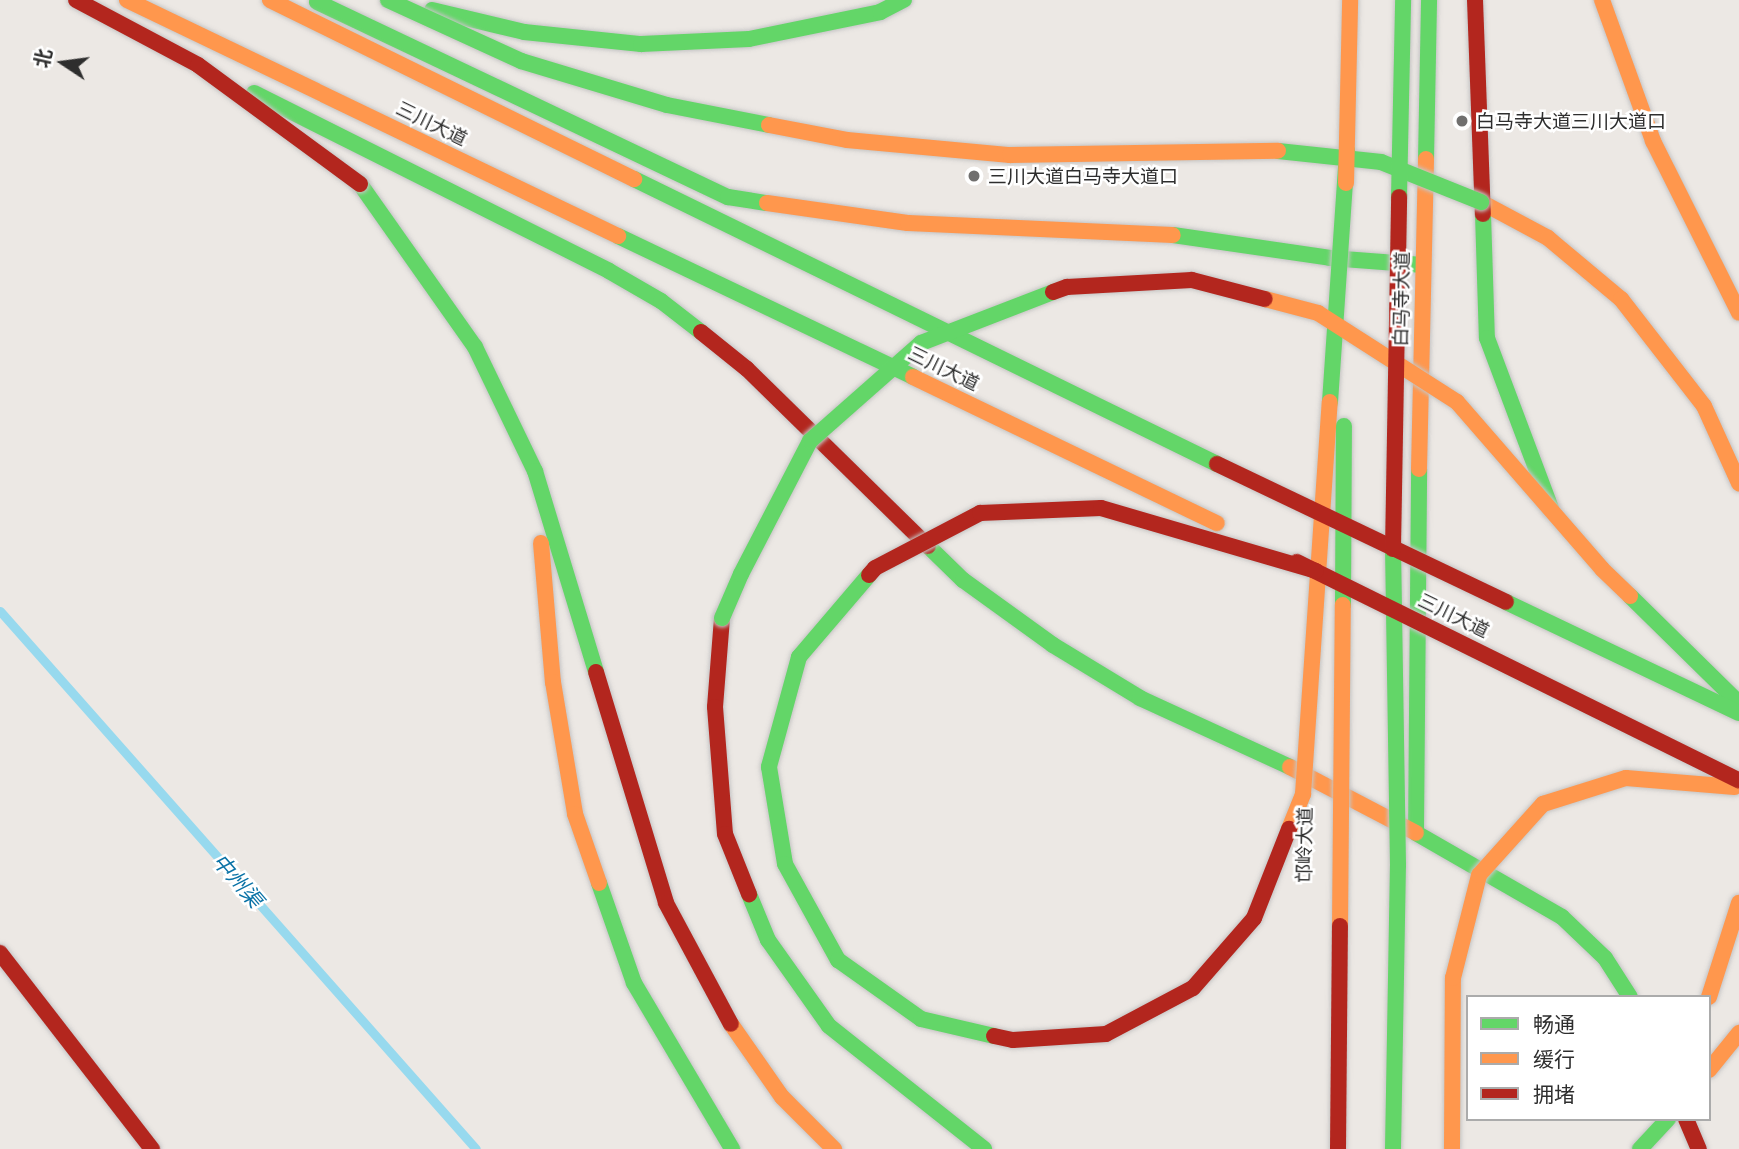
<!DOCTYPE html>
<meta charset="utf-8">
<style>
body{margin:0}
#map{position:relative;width:1739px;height:1149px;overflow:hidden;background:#ece8e4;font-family:"Titillium Web","Noto Sans SC",sans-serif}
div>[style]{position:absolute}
.stream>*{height:9px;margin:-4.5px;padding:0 4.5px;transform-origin:4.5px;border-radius:4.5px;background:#97d9ee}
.roads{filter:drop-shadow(0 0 2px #c5c4c5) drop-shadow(0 0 2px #c5c4c5)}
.fast>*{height:16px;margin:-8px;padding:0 8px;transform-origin:8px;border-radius:8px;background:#63d668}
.slow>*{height:16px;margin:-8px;padding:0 8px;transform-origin:8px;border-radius:8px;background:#ff974d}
.jam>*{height:16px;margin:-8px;padding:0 8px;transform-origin:8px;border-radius:8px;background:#b3261e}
.bridges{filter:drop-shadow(0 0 2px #c6c5c4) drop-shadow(0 0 2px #c6c5c4)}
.fast-bridge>*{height:16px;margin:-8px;padding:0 8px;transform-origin:8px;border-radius:8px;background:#63d668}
.slow-bridge>*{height:16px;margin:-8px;padding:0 8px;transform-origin:8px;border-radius:8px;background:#ff974d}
.jam-bridge>*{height:16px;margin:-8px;padding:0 8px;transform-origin:8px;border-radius:8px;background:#b3261e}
.dots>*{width:19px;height:19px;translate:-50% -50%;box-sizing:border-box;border:4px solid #fff;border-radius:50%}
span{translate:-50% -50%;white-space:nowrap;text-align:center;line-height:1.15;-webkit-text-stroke:5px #fff;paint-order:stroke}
.poi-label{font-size:19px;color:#2e2e2e}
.left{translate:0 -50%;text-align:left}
.street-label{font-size:19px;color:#2e2e2e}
.water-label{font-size:21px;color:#0972a6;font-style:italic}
.legend{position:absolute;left:1466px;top:995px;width:245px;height:126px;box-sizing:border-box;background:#fff;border:2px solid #ababab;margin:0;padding:9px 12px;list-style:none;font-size:21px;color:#2e2e2e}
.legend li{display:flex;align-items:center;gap:14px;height:35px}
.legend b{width:35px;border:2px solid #ababab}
.north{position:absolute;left:28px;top:28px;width:70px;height:70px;-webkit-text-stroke:5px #fff;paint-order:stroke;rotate:283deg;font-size:19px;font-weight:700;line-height:28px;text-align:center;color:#2e2e2e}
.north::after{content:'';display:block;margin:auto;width:24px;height:32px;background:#2e2e2e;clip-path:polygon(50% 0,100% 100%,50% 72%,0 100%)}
</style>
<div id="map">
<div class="stream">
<i style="left:0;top:611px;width:718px;rotate:48.5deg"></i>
</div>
<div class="roads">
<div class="fast">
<i style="left:317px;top:2px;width:455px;rotate:25.4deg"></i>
<i style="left:728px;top:197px;width:39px;rotate:9deg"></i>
<i style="left:432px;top:10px;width:95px;rotate:13.4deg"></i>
<i style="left:524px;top:32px;width:118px;rotate:5.9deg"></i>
<i style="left:641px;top:44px;width:108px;rotate:-2.7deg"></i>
<i style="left:749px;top:39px;width:134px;rotate:-11.6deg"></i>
<i style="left:880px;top:12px;width:27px;rotate:-27deg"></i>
<i style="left:254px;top:93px;width:397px;rotate:26.6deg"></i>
<i style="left:609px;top:271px;width:60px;rotate:30deg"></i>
<i style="left:661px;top:301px;width:51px;rotate:37.8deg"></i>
<i style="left:1426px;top:159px;width:159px;rotate:-88.9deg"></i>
<i style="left:360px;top:184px;width:199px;rotate:54.8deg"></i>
<i style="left:475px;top:347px;width:138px;rotate:64.2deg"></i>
<i style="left:535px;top:471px;width:210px;rotate:73.1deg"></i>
<i style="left:1483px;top:214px;width:124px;rotate:88.2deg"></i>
<i style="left:1487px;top:338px;width:182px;rotate:69.4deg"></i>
<i style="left:1173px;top:235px;width:159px;rotate:8.3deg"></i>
<i style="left:1330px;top:258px;width:93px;rotate:4.3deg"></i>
<i style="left:928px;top:546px;width:49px;rotate:44.2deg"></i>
<i style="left:963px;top:580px;width:111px;rotate:35.8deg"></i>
<i style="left:1053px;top:645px;width:102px;rotate:31.3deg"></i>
<i style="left:1140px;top:698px;width:165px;rotate:24.7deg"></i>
<i style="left:1416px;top:828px;width:359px;rotate:-89.5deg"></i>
<i style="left:1416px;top:833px;width:168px;rotate:29.9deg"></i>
<i style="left:1562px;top:917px;width:59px;rotate:43.6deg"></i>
<i style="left:1605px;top:958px;width:46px;rotate:57.3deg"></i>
<i style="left:599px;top:883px;width:106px;rotate:70.7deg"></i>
<i style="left:634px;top:983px;width:193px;rotate:59.4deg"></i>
<i style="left:749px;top:894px;width:50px;rotate:67.6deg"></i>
<i style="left:768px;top:940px;width:105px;rotate:54.7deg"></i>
<i style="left:829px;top:1026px;width:198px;rotate:38.4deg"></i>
<i style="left:1640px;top:1149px;width:41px;rotate:-47deg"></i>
</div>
<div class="slow">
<i style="left:1602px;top:0;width:150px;rotate:70.1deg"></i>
<i style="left:1653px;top:141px;width:192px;rotate:63.4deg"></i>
<i style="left:1481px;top:202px;width:76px;rotate:28.2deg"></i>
<i style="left:1548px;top:238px;width:95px;rotate:39.9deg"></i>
<i style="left:1621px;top:299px;width:135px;rotate:52.2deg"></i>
<i style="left:1704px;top:406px;width:85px;rotate:65.6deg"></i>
<i style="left:767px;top:203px;width:142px;rotate:8.1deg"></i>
<i style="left:908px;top:223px;width:265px;rotate:2.6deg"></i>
<i style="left:1419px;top:469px;width:310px;rotate:-88.7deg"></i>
<i style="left:541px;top:543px;width:140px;rotate:85.1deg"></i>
<i style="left:553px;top:682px;width:134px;rotate:80.5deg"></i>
<i style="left:575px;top:814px;width:73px;rotate:70.8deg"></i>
<i style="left:1290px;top:767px;width:142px;rotate:27.6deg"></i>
<i style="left:1709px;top:997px;width:99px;rotate:-72.3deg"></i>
<i style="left:731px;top:1024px;width:89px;rotate:55.1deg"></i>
<i style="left:782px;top:1097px;width:74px;rotate:45deg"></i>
<i style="left:1709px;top:1070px;width:48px;rotate:-51deg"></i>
</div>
<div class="jam">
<i style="left:1475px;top:0;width:214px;rotate:87.9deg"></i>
<i style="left:701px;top:332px;width:59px;rotate:38.8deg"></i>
<i style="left:747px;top:369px;width:253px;rotate:44.4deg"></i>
<i style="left:722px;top:618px;width:89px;rotate:94.5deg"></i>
<i style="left:715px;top:707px;width:127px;rotate:85.5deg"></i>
<i style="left:725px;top:834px;width:65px;rotate:68.2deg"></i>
<i style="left:596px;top:672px;width:241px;rotate:73.1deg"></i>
<i style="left:666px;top:903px;width:137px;rotate:61.8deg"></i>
<i style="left:0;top:953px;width:248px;rotate:52.2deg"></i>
<i style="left:1686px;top:1119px;width:33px;rotate:67deg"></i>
</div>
</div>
<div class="bridges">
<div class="fast-bridge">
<i style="left:388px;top:0;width:146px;rotate:24.6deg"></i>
<i style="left:521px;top:61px;width:152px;rotate:16.8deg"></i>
<i style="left:667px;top:105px;width:104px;rotate:11.1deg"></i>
<i style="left:1278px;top:151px;width:104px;rotate:6.1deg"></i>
<i style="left:1381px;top:162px;width:108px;rotate:21.8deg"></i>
<i style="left:634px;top:179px;width:649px;rotate:26.05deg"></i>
<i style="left:1399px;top:197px;width:197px;rotate:-88.8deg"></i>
<i style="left:618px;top:236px;width:327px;rotate:25.5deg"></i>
<i style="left:1330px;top:402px;width:252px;rotate:-86.1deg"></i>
<i style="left:869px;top:575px;width:108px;rotate:130.5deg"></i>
<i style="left:799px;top:657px;width:114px;rotate:105.3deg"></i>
<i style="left:769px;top:767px;width:98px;rotate:80.6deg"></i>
<i style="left:785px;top:864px;width:110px;rotate:61.1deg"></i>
<i style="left:838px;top:960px;width:102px;rotate:35.4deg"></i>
<i style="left:921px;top:1019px;width:75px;rotate:13.1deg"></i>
<i style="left:1630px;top:596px;width:148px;rotate:44.5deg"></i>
<i style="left:1506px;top:602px;width:258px;rotate:25.5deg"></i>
<i style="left:1343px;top:605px;width:179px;rotate:-89.7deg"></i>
<i style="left:722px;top:618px;width:48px;rotate:-66.6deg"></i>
<i style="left:741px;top:574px;width:150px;rotate:-62.6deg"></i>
<i style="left:810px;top:441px;width:148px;rotate:-41.4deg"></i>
<i style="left:921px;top:343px;width:142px;rotate:-21.1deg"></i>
<i style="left:1393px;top:1149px;width:284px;rotate:-89deg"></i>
<i style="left:1398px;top:865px;width:316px;rotate:-90.9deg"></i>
</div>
<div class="slow-bridge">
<i style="left:127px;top:0;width:545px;rotate:25.67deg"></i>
<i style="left:270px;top:0;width:406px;rotate:26.2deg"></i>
<i style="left:769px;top:125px;width:79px;rotate:10.9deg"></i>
<i style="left:847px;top:140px;width:164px;rotate:5.3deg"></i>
<i style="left:1010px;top:155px;width:268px;rotate:-0.9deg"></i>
<i style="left:1346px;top:183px;width:183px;rotate:-88.7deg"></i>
<i style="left:1265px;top:299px;width:55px;rotate:14.8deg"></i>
<i style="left:1318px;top:313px;width:165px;rotate:32.6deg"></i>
<i style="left:1457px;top:402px;width:221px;rotate:49deg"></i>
<i style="left:1602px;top:569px;width:39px;rotate:44deg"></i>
<i style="left:913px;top:377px;width:337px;rotate:25.7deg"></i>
<i style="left:1289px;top:829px;width:38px;rotate:-68deg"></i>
<i style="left:1303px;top:794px;width:393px;rotate:-86.1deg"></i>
<i style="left:1340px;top:926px;width:321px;rotate:-89.5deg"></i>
<i style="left:1452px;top:1149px;width:171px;rotate:-89.7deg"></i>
<i style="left:1453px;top:978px;width:106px;rotate:-75.8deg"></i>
<i style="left:1479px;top:875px;width:96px;rotate:-48deg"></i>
<i style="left:1543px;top:804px;width:87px;rotate:-17.4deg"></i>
<i style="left:1626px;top:778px;width:109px;rotate:4.7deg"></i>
</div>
<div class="jam-bridge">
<i style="left:76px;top:0;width:138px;rotate:28deg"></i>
<i style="left:198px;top:65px;width:201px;rotate:36.3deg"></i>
<i style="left:1053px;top:292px;width:15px;rotate:-20deg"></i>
<i style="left:1067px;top:287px;width:125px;rotate:-3.2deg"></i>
<i style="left:1192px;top:280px;width:75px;rotate:14.6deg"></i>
<i style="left:1217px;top:464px;width:320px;rotate:25.5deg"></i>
<i style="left:1393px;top:549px;width:352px;rotate:-89deg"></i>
<i style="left:1297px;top:562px;width:493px;rotate:26.3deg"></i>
<i style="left:869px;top:575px;width:9px;rotate:-49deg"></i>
<i style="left:875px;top:568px;width:119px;rotate:-27.6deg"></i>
<i style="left:980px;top:513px;width:121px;rotate:-2.4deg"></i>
<i style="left:1101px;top:508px;width:224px;rotate:16.3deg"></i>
<i style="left:994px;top:1036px;width:19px;rotate:12deg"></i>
<i style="left:1013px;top:1040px;width:93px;rotate:-3.7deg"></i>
<i style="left:1106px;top:1034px;width:98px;rotate:-27.9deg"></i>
<i style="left:1193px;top:988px;width:93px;rotate:-48.9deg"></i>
<i style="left:1254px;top:918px;width:96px;rotate:-68.5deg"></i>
<i style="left:1338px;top:1149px;width:223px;rotate:-89.5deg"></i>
</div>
</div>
<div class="dots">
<i style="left:1462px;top:121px;background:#706f6e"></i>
<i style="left:974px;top:176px;background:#706f6e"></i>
</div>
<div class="poi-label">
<span class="left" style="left:1476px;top:121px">白马寺大道三川大道口</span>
<span class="left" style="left:988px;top:176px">三川大道白马寺大道口</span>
</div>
<div class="street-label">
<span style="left:432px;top:123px;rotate:26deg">三川大道</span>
<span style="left:1401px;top:299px;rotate:-89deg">白马寺大道</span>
<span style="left:944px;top:368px;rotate:26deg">三川大道</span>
<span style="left:1454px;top:615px;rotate:26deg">三川大道</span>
<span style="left:1304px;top:845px;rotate:-89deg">邙岭大道</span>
</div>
<div class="water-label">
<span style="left:238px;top:880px;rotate:49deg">中州渠</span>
</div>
<ul class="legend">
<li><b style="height:9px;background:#63d668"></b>畅通</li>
<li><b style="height:9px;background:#ff974d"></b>缓行</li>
<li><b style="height:9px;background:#b3261e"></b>拥堵</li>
</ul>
<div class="north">北</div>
</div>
